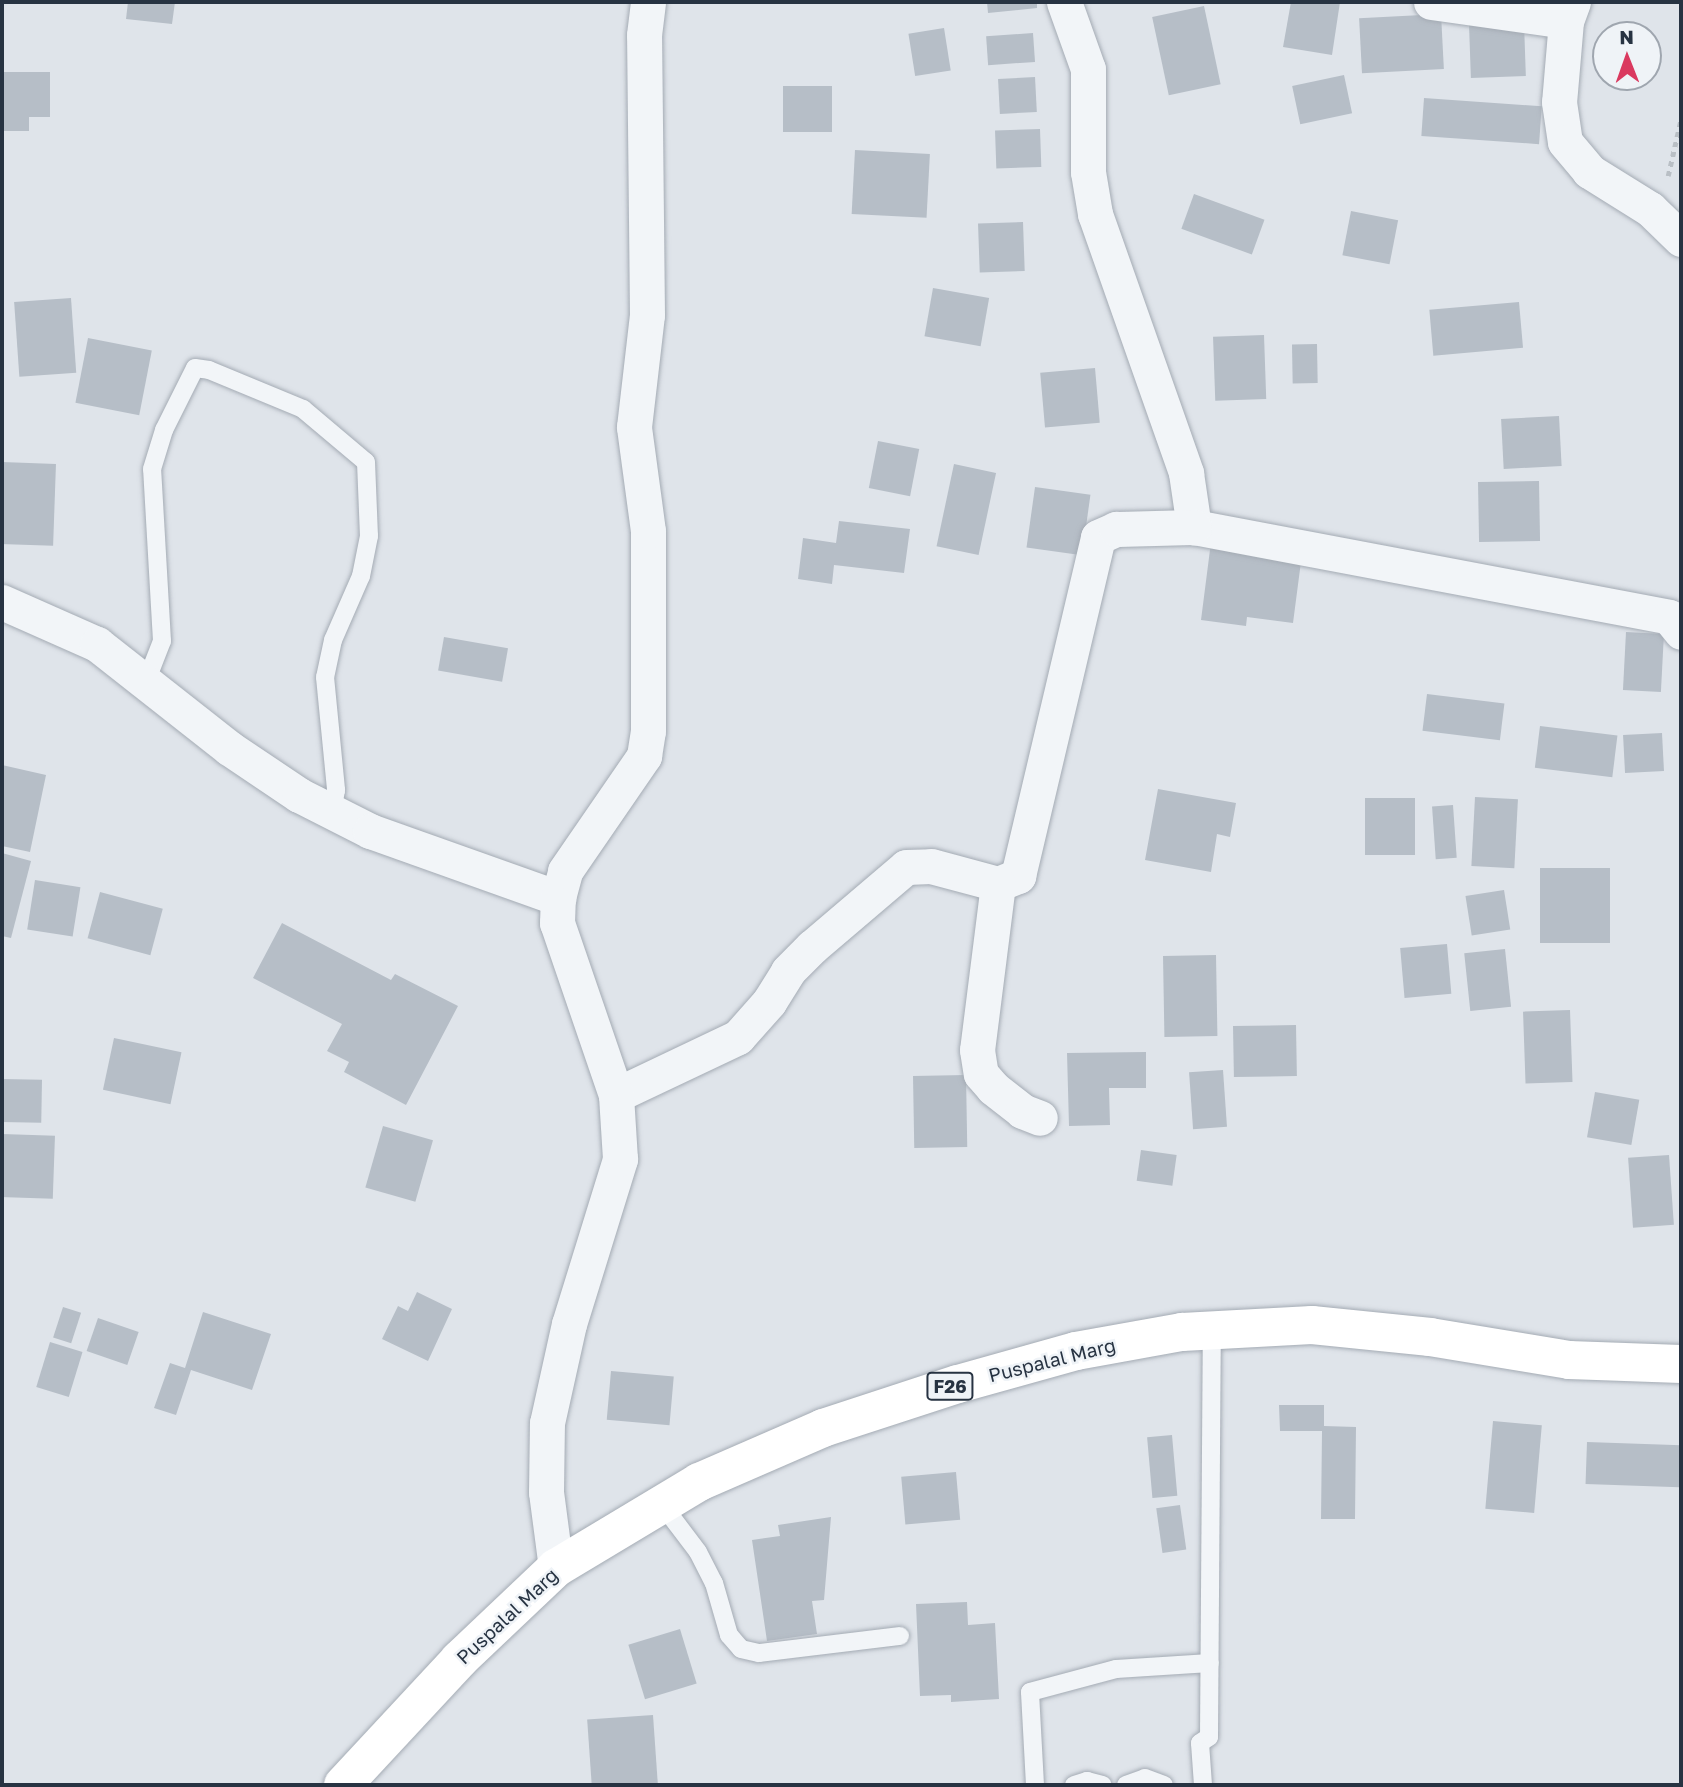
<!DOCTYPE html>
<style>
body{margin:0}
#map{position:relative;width:1683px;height:1787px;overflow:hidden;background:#dfe4ea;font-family:"Golos Text",sans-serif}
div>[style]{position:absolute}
.building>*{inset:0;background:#b6bec7;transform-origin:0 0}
.path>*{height:4.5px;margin-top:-2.25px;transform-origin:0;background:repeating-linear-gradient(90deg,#b9bfc5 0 5px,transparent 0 10px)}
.roads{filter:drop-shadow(0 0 2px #a4abb4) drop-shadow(0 0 2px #a4abb4)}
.lane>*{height:18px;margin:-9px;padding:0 9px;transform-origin:9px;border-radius:9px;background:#f2f5f8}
.street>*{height:35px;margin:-17.5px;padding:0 17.5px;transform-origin:17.5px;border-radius:17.5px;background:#f2f5f8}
.primary>*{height:38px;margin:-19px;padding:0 19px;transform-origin:19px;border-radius:19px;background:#fff}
span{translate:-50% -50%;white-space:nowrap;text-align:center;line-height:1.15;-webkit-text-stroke:5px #eff3f7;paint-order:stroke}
.shield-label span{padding:2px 5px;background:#eff3f7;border:2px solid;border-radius:5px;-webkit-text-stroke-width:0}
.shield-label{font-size:18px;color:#273342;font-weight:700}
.street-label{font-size:19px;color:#273342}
.frame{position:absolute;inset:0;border:4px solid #273342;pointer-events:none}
.north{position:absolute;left:1592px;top:21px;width:70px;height:70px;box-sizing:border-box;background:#eff3f7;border:2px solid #9fa6af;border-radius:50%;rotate:359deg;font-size:19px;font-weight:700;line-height:28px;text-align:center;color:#273342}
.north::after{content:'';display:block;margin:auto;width:24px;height:32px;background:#da395f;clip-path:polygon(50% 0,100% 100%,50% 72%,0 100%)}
</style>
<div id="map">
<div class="building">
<i style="clip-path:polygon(128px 2px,175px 2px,172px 24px,126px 19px)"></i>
<i style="clip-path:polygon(987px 2px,1037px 2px,1037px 8px,988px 13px)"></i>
<i style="clip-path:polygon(1291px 2px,1340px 2px,1332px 55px,1283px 47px)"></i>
<i style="left:1204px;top:6px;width:80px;height:53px;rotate:78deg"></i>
<i style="left:1441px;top:14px;width:55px;height:82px;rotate:87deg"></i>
<i style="left:1524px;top:23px;width:53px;height:55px;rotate:88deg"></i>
<i style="left:944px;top:28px;width:43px;height:36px;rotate:81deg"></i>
<i style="left:1033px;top:33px;width:29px;height:47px;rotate:86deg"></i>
<i style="clip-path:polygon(2px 72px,50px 72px,50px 117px,29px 117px,29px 131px,2px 131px)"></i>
<i style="left:1344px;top:75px;width:39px;height:53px;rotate:78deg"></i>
<i style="left:1035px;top:77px;width:35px;height:37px;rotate:87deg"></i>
<i style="left:832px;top:86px;width:46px;height:49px;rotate:90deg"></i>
<i style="left:1424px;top:98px;width:118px;height:38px;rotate:4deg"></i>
<i style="left:1040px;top:129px;width:38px;height:45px;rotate:88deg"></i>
<i style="left:855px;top:150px;width:75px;height:64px;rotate:3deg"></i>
<i style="left:1194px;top:194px;width:75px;height:37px;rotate:20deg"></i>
<i style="left:1351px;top:211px;width:48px;height:45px;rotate:11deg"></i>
<i style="left:1023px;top:222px;width:49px;height:45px;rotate:88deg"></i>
<i style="left:933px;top:288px;width:57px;height:49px;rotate:10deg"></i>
<i style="left:71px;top:298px;width:75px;height:57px;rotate:86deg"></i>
<i style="left:1519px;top:302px;width:46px;height:90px;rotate:85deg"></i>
<i style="left:1264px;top:335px;width:64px;height:51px;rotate:88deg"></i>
<i style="left:88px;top:338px;width:65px;height:66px;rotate:11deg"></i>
<i style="left:1317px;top:344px;width:39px;height:25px;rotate:89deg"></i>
<i style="left:1095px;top:368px;width:55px;height:55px;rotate:85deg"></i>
<i style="left:1559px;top:416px;width:50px;height:58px;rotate:87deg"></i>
<i style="left:878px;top:441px;width:42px;height:48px;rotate:11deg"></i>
<i style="left:2px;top:462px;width:54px;height:82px;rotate:2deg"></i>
<i style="left:954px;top:464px;width:43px;height:84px;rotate:12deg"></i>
<i style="left:1539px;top:481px;width:60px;height:61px;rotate:89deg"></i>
<i style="left:1035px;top:487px;width:56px;height:61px;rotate:8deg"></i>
<i style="clip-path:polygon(839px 521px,910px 529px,904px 573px,834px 565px,832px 584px,798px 579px,803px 538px,836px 543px)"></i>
<i style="clip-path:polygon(1211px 542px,1302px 554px,1293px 623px,1247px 617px,1246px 626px,1201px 620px)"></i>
<i style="left:1626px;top:632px;width:38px;height:58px;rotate:3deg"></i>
<i style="left:444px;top:637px;width:65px;height:34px;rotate:10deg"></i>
<i style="left:1427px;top:694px;width:78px;height:37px;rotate:7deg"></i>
<i style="left:1540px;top:726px;width:78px;height:42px;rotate:7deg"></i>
<i style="left:1662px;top:733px;width:38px;height:39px;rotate:87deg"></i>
<i style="clip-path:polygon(2px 765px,46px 775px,30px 852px,2px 846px)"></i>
<i style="clip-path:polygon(1158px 789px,1236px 803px,1230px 837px,1217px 834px,1211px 872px,1145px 860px)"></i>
<i style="left:1475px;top:797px;width:43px;height:69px;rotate:3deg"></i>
<i style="left:1365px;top:798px;width:50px;height:57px"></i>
<i style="left:1453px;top:805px;width:53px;height:21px;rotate:86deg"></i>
<i style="clip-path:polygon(2px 853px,31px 861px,11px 938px,2px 936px)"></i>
<i style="left:1610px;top:868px;width:75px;height:70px;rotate:90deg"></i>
<i style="left:35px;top:880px;width:46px;height:50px;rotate:9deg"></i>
<i style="left:1504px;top:890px;width:40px;height:39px;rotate:81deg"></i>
<i style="left:100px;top:892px;width:65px;height:48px;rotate:15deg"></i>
<i style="clip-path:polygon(282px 923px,391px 980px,395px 974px,458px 1006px,406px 1105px,344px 1072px,349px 1062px,327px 1051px,342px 1024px,253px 978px)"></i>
<i style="left:1447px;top:944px;width:50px;height:47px;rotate:85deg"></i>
<i style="left:1505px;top:949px;width:58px;height:41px;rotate:84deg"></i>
<i style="left:1216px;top:955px;width:81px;height:53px;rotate:89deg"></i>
<i style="left:1570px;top:1010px;width:72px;height:47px;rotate:88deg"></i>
<i style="left:1296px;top:1025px;width:51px;height:63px;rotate:89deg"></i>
<i style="left:114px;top:1038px;width:69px;height:53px;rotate:12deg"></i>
<i style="clip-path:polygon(1146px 1052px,1146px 1088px,1109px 1088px,1110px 1125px,1069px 1126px,1067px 1053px)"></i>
<i style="left:1223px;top:1070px;width:57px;height:34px;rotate:86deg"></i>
<i style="left:966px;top:1075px;width:72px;height:53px;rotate:89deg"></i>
<i style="left:2px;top:1079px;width:40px;height:43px;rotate:1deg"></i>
<i style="left:1595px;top:1092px;width:45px;height:46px;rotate:10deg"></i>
<i style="left:383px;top:1126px;width:52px;height:64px;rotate:16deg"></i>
<i style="left:2px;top:1134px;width:53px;height:63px;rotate:2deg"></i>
<i style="left:1141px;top:1150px;width:36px;height:31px;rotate:8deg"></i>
<i style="left:1669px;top:1155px;width:70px;height:41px;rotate:86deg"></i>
<i style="clip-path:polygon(417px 1292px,452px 1309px,428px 1361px,382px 1339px,398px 1306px,408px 1311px)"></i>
<i style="left:63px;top:1307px;width:19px;height:32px;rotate:18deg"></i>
<i style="clip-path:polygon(203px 1312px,271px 1334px,252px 1390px,191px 1370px,176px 1415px,154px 1408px,170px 1363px,185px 1368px)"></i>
<i style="left:98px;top:1318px;width:43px;height:35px;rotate:19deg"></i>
<i style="left:50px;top:1342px;width:34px;height:47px;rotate:17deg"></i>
<i style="left:611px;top:1371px;width:63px;height:49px;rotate:5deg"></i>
<i style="clip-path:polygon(1279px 1405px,1324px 1405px,1324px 1426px,1356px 1427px,1355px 1519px,1321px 1519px,1322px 1431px,1280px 1431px)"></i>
<i style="left:1493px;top:1421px;width:49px;height:88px;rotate:5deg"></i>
<i style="left:1172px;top:1435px;width:61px;height:25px;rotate:85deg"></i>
<i style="left:1587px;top:1442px;width:94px;height:42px;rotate:2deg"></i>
<i style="left:956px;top:1472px;width:48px;height:55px;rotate:85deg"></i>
<i style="left:1180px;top:1505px;width:45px;height:24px;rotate:82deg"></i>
<i style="clip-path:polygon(831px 1517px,824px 1600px,812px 1601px,817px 1634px,767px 1641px,752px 1540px,780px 1536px,778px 1525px)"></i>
<i style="clip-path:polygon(967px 1602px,968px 1625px,995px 1623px,999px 1699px,951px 1702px,951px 1695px,920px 1696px,916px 1604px)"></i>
<i style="left:680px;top:1629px;width:57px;height:54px;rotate:73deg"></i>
<i style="left:653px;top:1715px;width:70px;height:66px;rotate:86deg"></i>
</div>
<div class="path">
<i style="left:1668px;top:176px;width:58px;rotate:-77.2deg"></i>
</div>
<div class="roads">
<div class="lane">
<i style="left:146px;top:682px;width:44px;rotate:-68.7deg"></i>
<i style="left:162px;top:641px;width:172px;rotate:-93.3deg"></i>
<i style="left:152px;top:469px;width:41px;rotate:-72.9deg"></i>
<i style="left:164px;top:430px;width:69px;rotate:-63.4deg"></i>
<i style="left:195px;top:368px;width:14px;rotate:8deg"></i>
<i style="left:209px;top:370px;width:102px;rotate:22.5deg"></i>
<i style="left:303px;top:409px;width:82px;rotate:40.1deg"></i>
<i style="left:366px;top:462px;width:74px;rotate:87.7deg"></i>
<i style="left:369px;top:536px;width:41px;rotate:101.3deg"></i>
<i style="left:361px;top:576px;width:70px;rotate:113.6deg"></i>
<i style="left:333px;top:640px;width:38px;rotate:102deg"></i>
<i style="left:325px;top:677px;width:114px;rotate:84.4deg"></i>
<i style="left:336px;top:790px;width:22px;rotate:100deg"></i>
<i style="left:661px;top:1503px;width:61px;rotate:52.9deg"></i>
<i style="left:698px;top:1552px;width:35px;rotate:63deg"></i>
<i style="left:714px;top:1583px;width:54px;rotate:73.9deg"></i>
<i style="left:729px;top:1635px;width:18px;rotate:49deg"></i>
<i style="left:741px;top:1649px;width:18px;rotate:13deg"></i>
<i style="left:759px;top:1653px;width:142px;rotate:-6.9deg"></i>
<i style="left:1035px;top:1785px;width:93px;rotate:-93.1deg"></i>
<i style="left:1030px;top:1692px;width:89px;rotate:-15deg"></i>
<i style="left:1116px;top:1669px;width:94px;rotate:-3.7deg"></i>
<i style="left:1074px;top:1785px;width:14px;rotate:-17deg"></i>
<i style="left:1087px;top:1781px;width:16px;rotate:14deg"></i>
<i style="left:1126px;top:1785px;width:20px;rotate:-20deg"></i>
<i style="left:1145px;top:1778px;width:20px;rotate:20deg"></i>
<i style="left:1203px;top:1785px;width:42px;rotate:-94.1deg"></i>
<i style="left:1200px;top:1743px;width:11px;rotate:-34deg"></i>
<i style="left:1209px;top:1737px;width:408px;rotate:-89.6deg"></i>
</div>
<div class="street">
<i style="left:1064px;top:2px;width:71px;rotate:70.3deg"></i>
<i style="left:1088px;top:69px;width:103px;rotate:90deg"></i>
<i style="left:1088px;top:172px;width:43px;rotate:80.5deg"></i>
<i style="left:1095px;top:214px;width:275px;rotate:70.6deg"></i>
<i style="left:1186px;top:473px;width:55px;rotate:81.6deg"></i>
<i style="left:1194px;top:527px;width:483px;rotate:10.7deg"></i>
<i style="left:1669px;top:617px;width:19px;rotate:51deg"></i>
<i style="left:1431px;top:2px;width:136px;rotate:8deg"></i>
<i style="left:1573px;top:2px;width:20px;rotate:110deg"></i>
<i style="left:1566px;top:21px;width:81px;rotate:94.9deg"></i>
<i style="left:1559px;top:102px;width:40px;rotate:81.5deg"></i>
<i style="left:1565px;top:142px;width:38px;rotate:50deg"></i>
<i style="left:1589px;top:171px;width:72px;rotate:31.9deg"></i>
<i style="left:1650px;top:209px;width:43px;rotate:44.1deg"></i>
<i style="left:2px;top:602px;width:104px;rotate:23.9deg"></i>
<i style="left:97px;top:644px;width:168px;rotate:38.2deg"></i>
<i style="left:229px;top:748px;width:84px;rotate:33.9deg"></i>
<i style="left:299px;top:795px;width:80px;rotate:26.9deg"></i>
<i style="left:370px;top:831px;width:200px;rotate:19.6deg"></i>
<i style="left:998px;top:884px;width:22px;rotate:-22deg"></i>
<i style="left:1018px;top:876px;width:348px;rotate:-76.7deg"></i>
<i style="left:1098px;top:537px;width:20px;rotate:-24deg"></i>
<i style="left:1116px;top:529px;width:78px;rotate:-1.5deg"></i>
<i style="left:616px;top:1095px;width:135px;rotate:-25.4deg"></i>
<i style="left:738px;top:1037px;width:47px;rotate:-48.5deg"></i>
<i style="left:769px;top:1002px;width:36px;rotate:-58deg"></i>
<i style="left:788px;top:971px;width:34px;rotate:-45deg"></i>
<i style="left:812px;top:947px;width:123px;rotate:-40.4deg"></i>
<i style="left:906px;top:867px;width:25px;rotate:-2deg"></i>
<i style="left:931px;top:866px;width:69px;rotate:15deg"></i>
<i style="left:998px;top:884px;width:167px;rotate:97.2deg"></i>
<i style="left:977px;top:1050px;width:24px;rotate:81deg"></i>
<i style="left:981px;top:1074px;width:18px;rotate:49deg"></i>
<i style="left:993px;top:1088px;width:37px;rotate:38deg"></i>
<i style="left:1022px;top:1111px;width:19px;rotate:21deg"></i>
<i style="left:556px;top:1568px;width:77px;rotate:-97.5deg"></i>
<i style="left:546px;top:1492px;width:69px;rotate:-89.2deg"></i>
<i style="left:547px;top:1423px;width:101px;rotate:-77.5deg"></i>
<i style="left:569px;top:1324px;width:173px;rotate:-72.8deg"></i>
<i style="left:620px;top:1159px;width:64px;rotate:-93.6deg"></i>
<i style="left:616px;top:1095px;width:182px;rotate:-108.9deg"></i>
<i style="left:557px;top:923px;width:25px;rotate:-88deg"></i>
<i style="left:558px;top:898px;width:28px;rotate:-75deg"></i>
<i style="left:565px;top:871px;width:140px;rotate:-55.5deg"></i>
<i style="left:644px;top:756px;width:25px;rotate:-81deg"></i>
<i style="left:648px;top:731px;width:200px;rotate:-90deg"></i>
<i style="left:648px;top:531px;width:105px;rotate:-97.7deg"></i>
<i style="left:634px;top:427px;width:113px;rotate:-83.4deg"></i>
<i style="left:647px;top:315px;width:280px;rotate:-90.6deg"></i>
<i style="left:644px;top:35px;width:33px;rotate:-83deg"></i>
</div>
<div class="primary">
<i style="left:343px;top:1785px;width:171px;rotate:-47.1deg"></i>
<i style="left:459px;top:1660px;width:134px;rotate:-43.5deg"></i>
<i style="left:556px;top:1568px;width:167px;rotate:-31deg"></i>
<i style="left:699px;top:1482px;width:135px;rotate:-23.5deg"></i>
<i style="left:823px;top:1428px;width:142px;rotate:-18.1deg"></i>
<i style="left:958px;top:1384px;width:123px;rotate:-15.6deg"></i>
<i style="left:1076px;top:1351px;width:108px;rotate:-10.2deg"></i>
<i style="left:1182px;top:1332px;width:130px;rotate:-3.1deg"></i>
<i style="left:1312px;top:1325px;width:119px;rotate:5.8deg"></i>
<i style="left:1430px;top:1337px;width:141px;rotate:9.4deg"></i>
<i style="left:1569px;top:1360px;width:112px;rotate:2deg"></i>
</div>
</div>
<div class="shield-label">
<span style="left:950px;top:1386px">F26</span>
</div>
<div class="street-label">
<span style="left:1052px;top:1360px;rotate:-14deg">Puspalal Marg</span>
<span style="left:507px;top:1616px;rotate:-43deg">Puspalal Marg</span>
</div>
<div class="frame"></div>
<div class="north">N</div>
</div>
